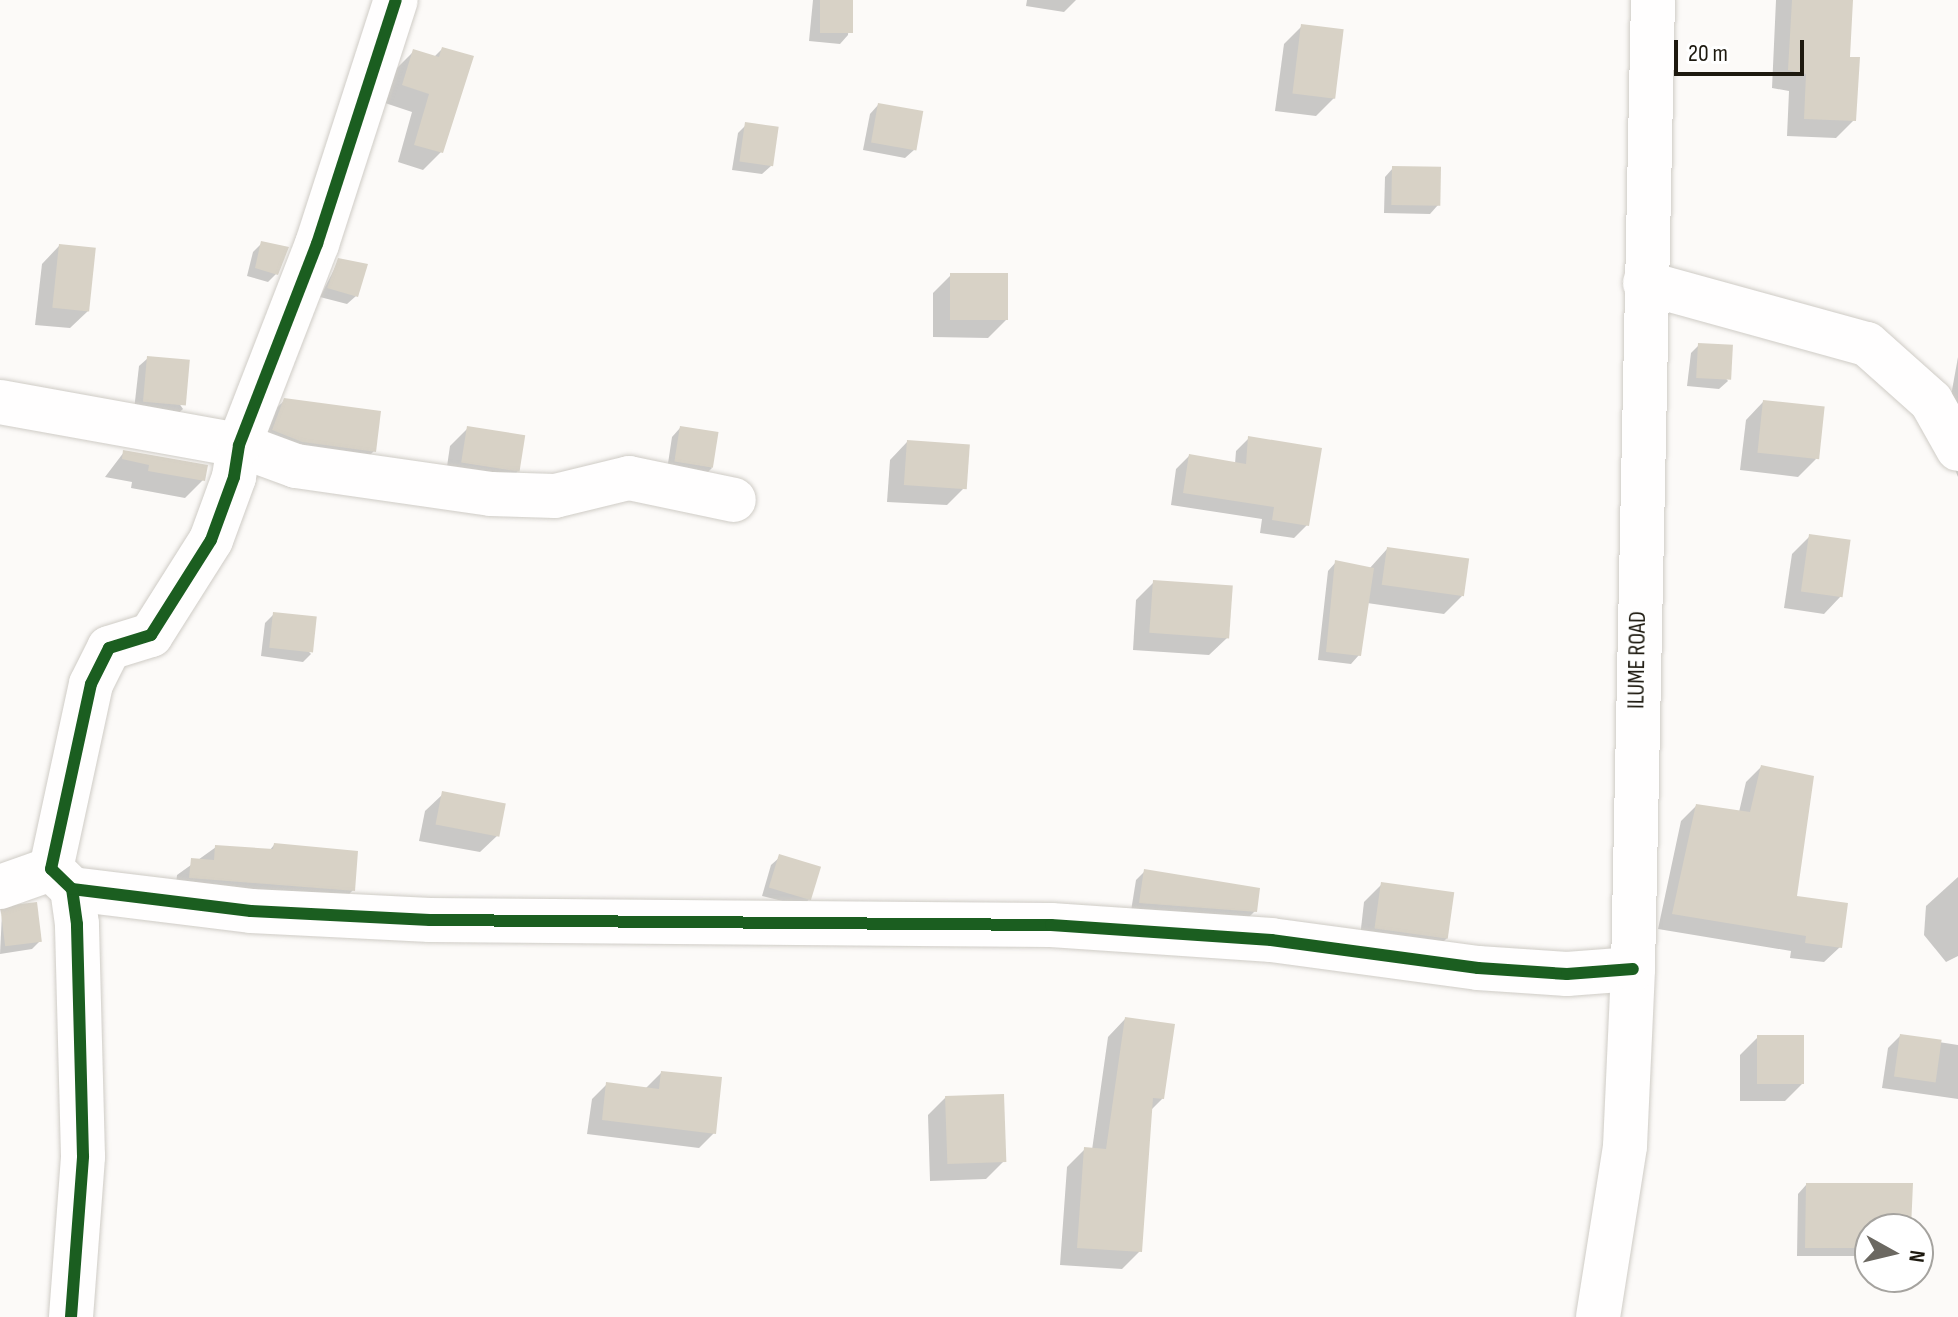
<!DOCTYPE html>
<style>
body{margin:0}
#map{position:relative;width:1958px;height:1317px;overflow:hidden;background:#fcfaf8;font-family:"Sofia Sans Condensed",sans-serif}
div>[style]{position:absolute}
.shadow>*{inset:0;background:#0003}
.building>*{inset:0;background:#d8d2c6;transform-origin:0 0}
.roads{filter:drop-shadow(0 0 2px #cfccc6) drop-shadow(0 0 2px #cfccc6)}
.street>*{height:44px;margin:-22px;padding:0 22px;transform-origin:22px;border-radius:22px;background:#fffefe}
.secondary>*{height:44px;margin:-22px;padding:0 22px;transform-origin:22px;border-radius:22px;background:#fffefe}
.cycleway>*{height:12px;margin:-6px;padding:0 6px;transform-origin:6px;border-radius:6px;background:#1b5e20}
span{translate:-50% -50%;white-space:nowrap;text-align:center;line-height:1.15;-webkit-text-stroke:6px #fff;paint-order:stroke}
.street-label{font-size:24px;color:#1d190f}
.north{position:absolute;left:1854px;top:1213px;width:80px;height:80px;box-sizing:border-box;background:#fff;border:2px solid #a5a39f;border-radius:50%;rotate:98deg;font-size:22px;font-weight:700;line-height:32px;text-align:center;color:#1d190f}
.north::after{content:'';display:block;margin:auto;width:28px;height:36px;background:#6b6861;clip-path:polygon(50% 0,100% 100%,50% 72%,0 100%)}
.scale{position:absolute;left:1674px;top:40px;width:130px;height:36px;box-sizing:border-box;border:4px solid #1d190f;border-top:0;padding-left:10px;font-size:24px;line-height:28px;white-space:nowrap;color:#1d190f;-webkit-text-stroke:6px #fff;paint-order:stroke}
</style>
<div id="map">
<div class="shadow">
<i style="clip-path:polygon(813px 0,851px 0,848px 35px,840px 44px,809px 41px)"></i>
<i style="clip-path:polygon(1027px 0,1076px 0,1064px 12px,1026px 6px)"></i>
<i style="clip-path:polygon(1776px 0,1851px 0,1848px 59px,1854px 120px,1836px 138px,1787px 136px,1789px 91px,1772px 88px)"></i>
<i style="clip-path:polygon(1302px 26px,1334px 98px,1316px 116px,1275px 111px,1284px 44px)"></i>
<i style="clip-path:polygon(442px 49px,441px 152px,423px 170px,398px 162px,412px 112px,385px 103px,396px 69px,414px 51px,434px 57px)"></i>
<i style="clip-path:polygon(878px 105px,914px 150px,905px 158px,863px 150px,870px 114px)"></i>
<i style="clip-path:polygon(746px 125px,771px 166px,762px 174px,732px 170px,738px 133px)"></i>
<i style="clip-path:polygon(1393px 168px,1438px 205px,1430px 214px,1384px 213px,1385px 177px)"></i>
<i style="clip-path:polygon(262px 243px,277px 273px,268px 282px,247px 276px,253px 252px)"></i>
<i style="clip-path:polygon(59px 246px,88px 311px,70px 328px,35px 325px,42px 264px)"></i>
<i style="clip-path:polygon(339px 260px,356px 296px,347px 304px,320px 297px)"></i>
<i style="clip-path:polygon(951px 275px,1006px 320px,988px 338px,933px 337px,933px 293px)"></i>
<i style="clip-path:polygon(1699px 345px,1728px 381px,1719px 389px,1687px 386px,1691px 353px)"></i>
<i style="clip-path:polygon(1958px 357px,1958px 477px,1943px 440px)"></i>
<i style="clip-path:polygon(148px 358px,183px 409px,174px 417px,134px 410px,139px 366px)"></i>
<i style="clip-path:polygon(285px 400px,374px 451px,359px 466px,258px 445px,270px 414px)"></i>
<i style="clip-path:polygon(1763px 402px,1816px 459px,1798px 477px,1740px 470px,1746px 420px)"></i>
<i style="clip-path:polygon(468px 428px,520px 469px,502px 487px,445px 480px,450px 446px)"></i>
<i style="clip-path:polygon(680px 428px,712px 468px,703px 477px,667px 470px,672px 437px)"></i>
<i style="clip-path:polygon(1249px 438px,1307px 525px,1294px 538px,1260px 533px,1262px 519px,1171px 505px,1176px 469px,1189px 456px,1235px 464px,1236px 451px)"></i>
<i style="clip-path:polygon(907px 442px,965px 487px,947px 505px,887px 502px,890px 460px)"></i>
<i style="clip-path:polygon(124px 452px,203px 480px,185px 498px,131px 488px,132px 482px,105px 477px)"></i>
<i style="clip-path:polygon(1810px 536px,1841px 596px,1824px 614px,1784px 608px,1792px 554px)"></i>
<i style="clip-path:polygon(1387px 549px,1462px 596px,1444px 614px,1367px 603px,1359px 655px,1351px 664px,1318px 660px,1328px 571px,1336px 562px,1369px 569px)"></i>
<i style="clip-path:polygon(1154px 582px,1227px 638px,1209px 655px,1133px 650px,1136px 600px)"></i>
<i style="clip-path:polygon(274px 614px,311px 654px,303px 662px,261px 656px,265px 623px)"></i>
<i style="clip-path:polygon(1761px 767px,1795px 898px,1840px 947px,1824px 962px,1790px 958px,1791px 951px,1658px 929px,1681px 821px,1696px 806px,1739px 812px,1746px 782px)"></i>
<i style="clip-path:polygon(443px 794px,498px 835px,480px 852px,419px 841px,425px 811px)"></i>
<i style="clip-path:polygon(274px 845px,353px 890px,338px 906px,175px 893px,177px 875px,216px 847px,269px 851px)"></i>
<i style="clip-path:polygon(780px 857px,811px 897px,803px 906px,762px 896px,771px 865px)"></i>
<i style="clip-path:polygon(1145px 871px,1255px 911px,1246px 920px,1131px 911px,1136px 880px)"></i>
<i style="clip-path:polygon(1958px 877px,1958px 956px,1946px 962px,1924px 935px,1926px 906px)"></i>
<i style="clip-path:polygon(1382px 884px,1447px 938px,1429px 956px,1359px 946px,1364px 902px)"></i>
<i style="clip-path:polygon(2px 913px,40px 941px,32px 949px,0 954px)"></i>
<i style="clip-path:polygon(1125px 1019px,1163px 1098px,1150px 1111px,1140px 1251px,1122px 1269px,1060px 1265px,1067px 1167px,1085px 1149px,1092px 1150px,1108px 1037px)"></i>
<i style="clip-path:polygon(1900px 1036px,1958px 1045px,1958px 1099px,1882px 1088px,1888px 1048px)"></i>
<i style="clip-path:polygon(1758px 1037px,1803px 1083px,1785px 1101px,1740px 1101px,1740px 1055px)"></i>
<i style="clip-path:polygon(661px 1073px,714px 1133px,699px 1148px,587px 1134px,592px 1099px,607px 1084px,645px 1089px)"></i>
<i style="clip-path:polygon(946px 1097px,1004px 1161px,986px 1179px,930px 1181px,928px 1115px)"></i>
<i style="clip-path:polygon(1806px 1185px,1909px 1229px,1870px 1229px,1865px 1256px,1797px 1256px,1798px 1194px)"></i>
</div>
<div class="building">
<i style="left:820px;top:0;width:33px;height:33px"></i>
<i style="clip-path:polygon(1792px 0,1853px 0,1850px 57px,1860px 57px,1856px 121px,1804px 119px,1806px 74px,1788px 70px)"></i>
<i style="left:1301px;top:24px;width:43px;height:70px;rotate:7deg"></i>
<i style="clip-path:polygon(442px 47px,474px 56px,443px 153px,414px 145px,429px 94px,402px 85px,413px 49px,439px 57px)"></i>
<i style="left:878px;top:103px;width:46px;height:40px;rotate:10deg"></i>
<i style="left:745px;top:122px;width:34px;height:40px;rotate:8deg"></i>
<i style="left:1392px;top:166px;width:49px;height:39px;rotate:1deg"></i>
<i style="clip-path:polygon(261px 241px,289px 247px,278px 275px,255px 268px)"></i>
<i style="left:59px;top:244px;width:37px;height:64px;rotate:6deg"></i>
<i style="clip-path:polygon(338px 258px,368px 264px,358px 297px,327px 288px)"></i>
<i style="left:950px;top:273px;width:58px;height:47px"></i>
<i style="left:1698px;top:343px;width:35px;height:35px;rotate:3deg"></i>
<i style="left:147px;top:356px;width:43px;height:46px;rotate:5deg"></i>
<i style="clip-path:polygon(284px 398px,381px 411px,376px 452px,302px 442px,272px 430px)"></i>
<i style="left:1763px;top:400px;width:62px;height:53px;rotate:6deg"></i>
<i style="left:467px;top:426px;width:59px;height:37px;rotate:9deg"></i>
<i style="left:680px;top:426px;width:39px;height:36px;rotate:9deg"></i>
<i style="clip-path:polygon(1248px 436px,1322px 448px,1309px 526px,1272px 520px,1274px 507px,1183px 493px,1189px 454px,1246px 464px)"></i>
<i style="left:907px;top:440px;width:63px;height:45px;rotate:4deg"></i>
<i style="clip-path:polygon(123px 450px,208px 465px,205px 481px,148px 471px,149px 465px,122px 459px)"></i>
<i style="left:1809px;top:534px;width:42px;height:58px;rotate:8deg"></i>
<i style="left:1387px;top:547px;width:83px;height:38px;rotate:8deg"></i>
<i style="clip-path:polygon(1335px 560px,1374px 568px,1361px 656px,1326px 652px)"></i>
<i style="left:1153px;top:580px;width:80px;height:53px;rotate:4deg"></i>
<i style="left:273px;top:612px;width:44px;height:36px;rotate:6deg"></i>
<i style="clip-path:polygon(1761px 765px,1814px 776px,1797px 896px,1848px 903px,1842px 948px,1805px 943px,1806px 936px,1672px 914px,1696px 804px,1750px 812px)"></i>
<i style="left:442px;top:791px;width:65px;height:34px;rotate:11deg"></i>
<i style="clip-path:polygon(274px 843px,358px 851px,355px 891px,189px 878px,191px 858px,214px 860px,215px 845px,273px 849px)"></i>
<i style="left:779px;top:854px;width:44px;height:35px;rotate:17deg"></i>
<i style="clip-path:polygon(1144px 869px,1260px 888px,1257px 912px,1139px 903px)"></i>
<i style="left:1381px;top:882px;width:74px;height:47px;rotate:8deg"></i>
<i style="left:37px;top:902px;width:40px;height:37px;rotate:83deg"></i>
<i style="clip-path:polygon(1125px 1017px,1175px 1024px,1164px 1099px,1153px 1098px,1142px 1252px,1077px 1248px,1084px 1147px,1106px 1149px)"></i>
<i style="left:1900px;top:1034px;width:42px;height:43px;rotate:8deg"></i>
<i style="left:1757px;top:1035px;width:47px;height:49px"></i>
<i style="clip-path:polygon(661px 1071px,722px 1077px,716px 1134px,602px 1120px,606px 1082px,659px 1089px)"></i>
<i style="left:1004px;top:1094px;width:68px;height:59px;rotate:88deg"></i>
<i style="clip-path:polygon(1806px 1183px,1913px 1183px,1911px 1229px,1870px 1229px,1870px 1248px,1805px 1248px)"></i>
</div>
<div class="roads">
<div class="street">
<i style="left:1645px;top:283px;width:230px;rotate:15.4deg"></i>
<i style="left:1867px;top:344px;width:86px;rotate:41.7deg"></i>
<i style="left:1931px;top:401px;width:55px;rotate:60.6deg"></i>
<i style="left:0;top:402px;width:243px;rotate:10.2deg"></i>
<i style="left:239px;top:445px;width:61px;rotate:20.2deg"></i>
<i style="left:296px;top:466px;width:197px;rotate:8.2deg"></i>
<i style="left:491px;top:494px;width:64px;rotate:1.8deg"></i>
<i style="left:555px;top:496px;width:76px;rotate:-13.7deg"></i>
<i style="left:629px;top:478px;width:107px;rotate:11.8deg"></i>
<i style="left:0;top:887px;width:54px;rotate:-19.4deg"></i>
<i style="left:72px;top:889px;width:180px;rotate:7deg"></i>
<i style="left:251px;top:911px;width:179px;rotate:2.9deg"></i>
<i style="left:430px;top:920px;width:621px;rotate:0.46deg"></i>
<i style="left:1051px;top:925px;width:221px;rotate:3.9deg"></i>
<i style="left:1271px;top:940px;width:209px;rotate:7.7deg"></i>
<i style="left:1478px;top:968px;width:89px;rotate:3.9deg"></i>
<i style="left:1567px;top:974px;width:66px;rotate:-4.3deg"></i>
<i style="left:71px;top:1317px;width:161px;rotate:-85.7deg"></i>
<i style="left:83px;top:1156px;width:232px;rotate:-91.5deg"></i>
<i style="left:77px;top:924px;width:35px;rotate:-98deg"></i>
<i style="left:72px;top:889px;width:29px;rotate:-136deg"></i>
<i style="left:51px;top:869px;width:189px;rotate:-77.8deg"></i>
<i style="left:91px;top:684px;width:40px;rotate:-63.4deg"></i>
<i style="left:109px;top:648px;width:44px;rotate:-17.2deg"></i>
<i style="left:151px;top:635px;width:112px;rotate:-57.7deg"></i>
<i style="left:211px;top:540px;width:67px;rotate:-69.9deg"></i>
<i style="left:234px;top:477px;width:32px;rotate:-81deg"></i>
<i style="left:239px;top:445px;width:216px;rotate:-68.8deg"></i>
<i style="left:317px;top:244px;width:256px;rotate:-72.1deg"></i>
</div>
<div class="secondary">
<i style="left:1598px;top:1317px;width:173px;rotate:-81deg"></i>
<i style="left:1625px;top:1146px;width:177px;rotate:-87.4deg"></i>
<i style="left:1633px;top:969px;width:969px;rotate:-88.82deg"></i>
</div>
</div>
<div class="cycleway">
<i style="left:72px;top:889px;width:180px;rotate:7deg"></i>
<i style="left:251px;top:911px;width:179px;rotate:2.9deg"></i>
<i style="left:430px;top:920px;width:621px;rotate:0.46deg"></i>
<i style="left:1051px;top:925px;width:221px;rotate:3.9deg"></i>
<i style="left:1271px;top:940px;width:209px;rotate:7.7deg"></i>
<i style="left:1478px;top:968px;width:89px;rotate:3.9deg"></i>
<i style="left:1567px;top:974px;width:66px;rotate:-4.3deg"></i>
<i style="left:71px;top:1317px;width:161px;rotate:-85.7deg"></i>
<i style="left:83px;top:1156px;width:232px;rotate:-91.5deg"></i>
<i style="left:77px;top:924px;width:35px;rotate:-98deg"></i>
<i style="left:72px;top:889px;width:29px;rotate:-136deg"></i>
<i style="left:51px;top:869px;width:189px;rotate:-77.8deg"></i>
<i style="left:91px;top:684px;width:40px;rotate:-63.4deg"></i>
<i style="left:109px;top:648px;width:44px;rotate:-17.2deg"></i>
<i style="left:151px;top:635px;width:112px;rotate:-57.7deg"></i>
<i style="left:211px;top:540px;width:67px;rotate:-69.9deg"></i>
<i style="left:234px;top:477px;width:32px;rotate:-81deg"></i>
<i style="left:239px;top:445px;width:216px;rotate:-68.8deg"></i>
<i style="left:317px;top:244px;width:256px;rotate:-72.1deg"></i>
</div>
<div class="street-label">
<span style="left:1637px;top:660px;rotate:-89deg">ILUME ROAD</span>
</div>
<div class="north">N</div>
<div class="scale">20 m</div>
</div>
